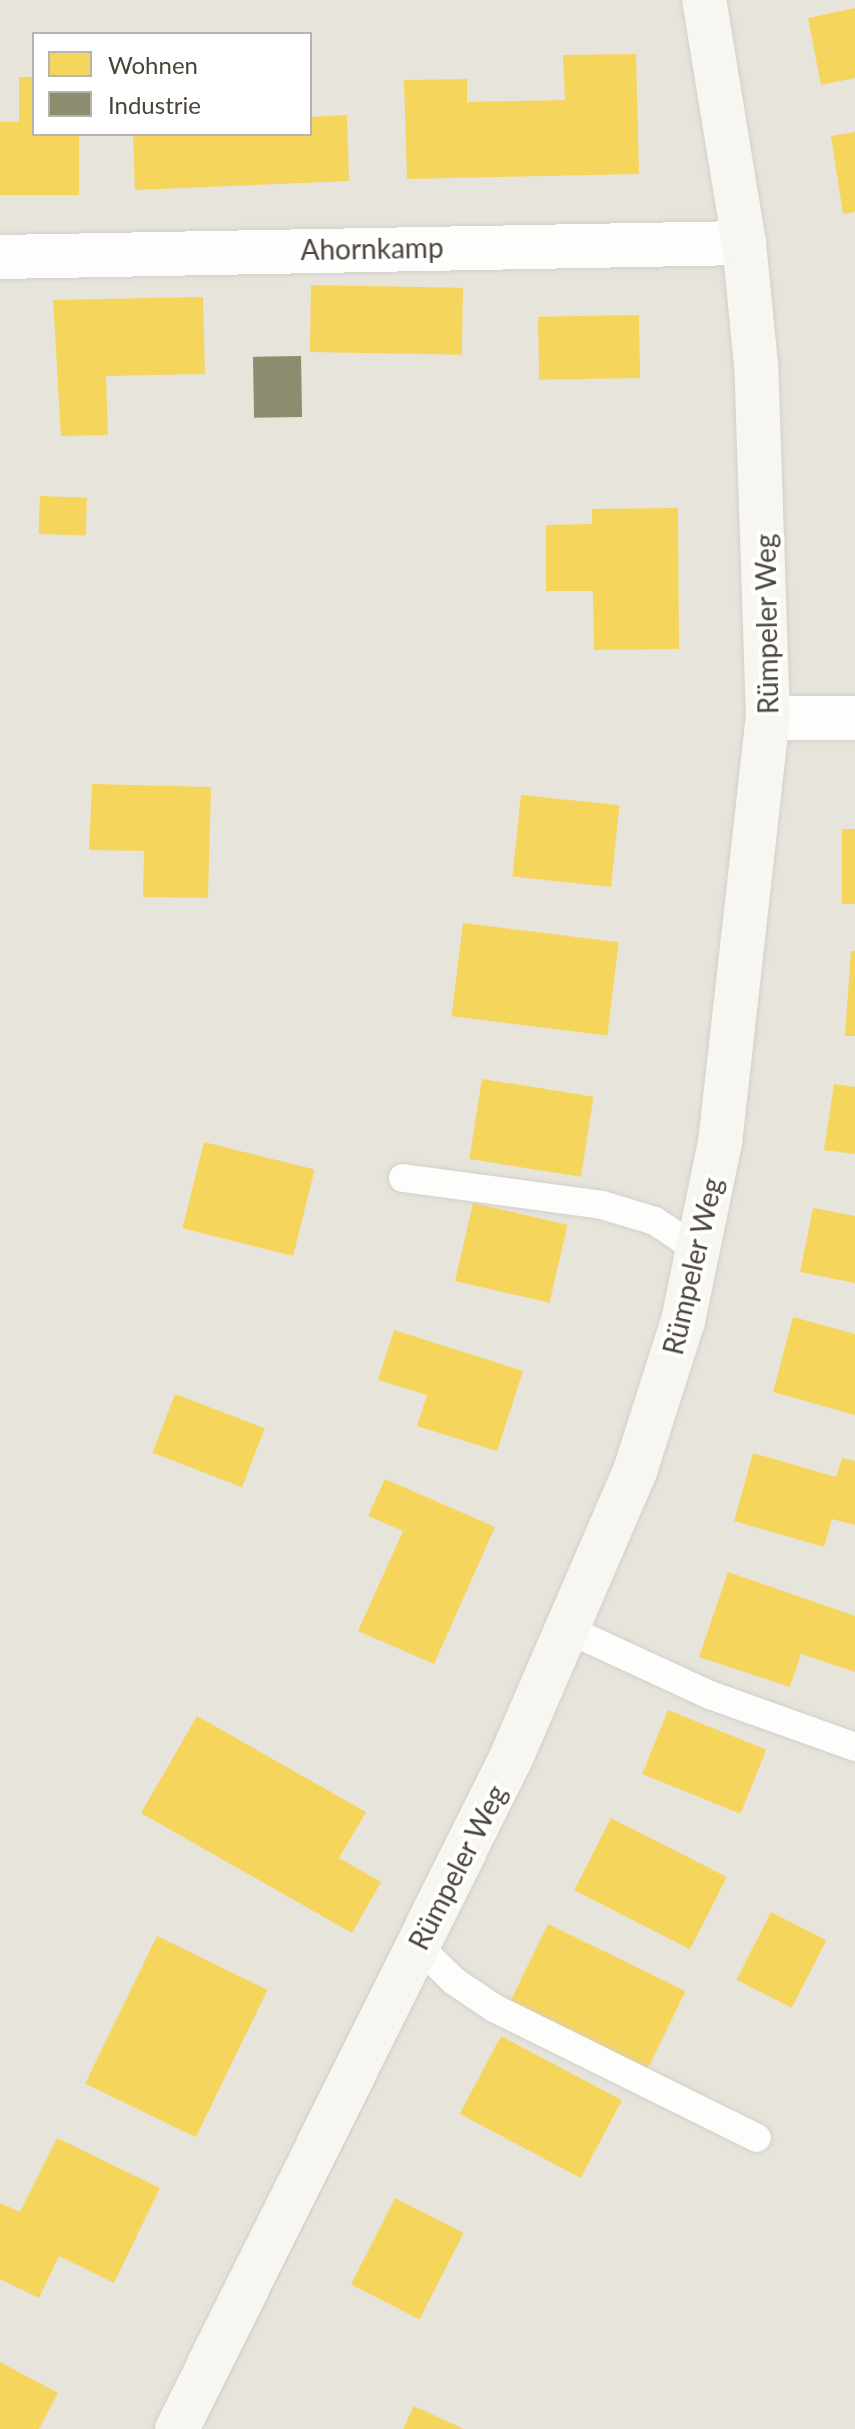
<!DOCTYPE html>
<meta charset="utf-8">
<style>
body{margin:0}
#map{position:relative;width:855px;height:2429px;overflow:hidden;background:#f4f2ee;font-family:Lato,sans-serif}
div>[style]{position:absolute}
.residential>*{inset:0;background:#e7e4dc}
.homes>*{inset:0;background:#f6d55c;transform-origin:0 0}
.industry>*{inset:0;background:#8c8c6e;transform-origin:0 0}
.roads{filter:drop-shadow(0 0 2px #d2d0cb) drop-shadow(0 0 2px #d2d0cb)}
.lane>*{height:28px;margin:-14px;padding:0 14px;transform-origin:14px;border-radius:14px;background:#fdfdfc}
.street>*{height:44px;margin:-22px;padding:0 22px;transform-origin:22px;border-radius:22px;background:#fdfdfc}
.secondary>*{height:44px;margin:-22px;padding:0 22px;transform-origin:22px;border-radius:22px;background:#f7f6f1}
span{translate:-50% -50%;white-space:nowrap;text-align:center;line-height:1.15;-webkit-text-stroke:8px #fff;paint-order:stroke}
.street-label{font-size:28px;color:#4b4439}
.legend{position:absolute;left:32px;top:32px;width:280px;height:104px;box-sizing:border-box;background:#fff;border:2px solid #b7b4b0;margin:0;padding:10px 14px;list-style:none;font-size:24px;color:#4b4439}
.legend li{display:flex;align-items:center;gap:16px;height:40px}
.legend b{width:40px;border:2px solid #b7b4b0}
</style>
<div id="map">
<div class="residential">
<i style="clip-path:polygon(evenodd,0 0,855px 0,855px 2429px,0 2429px,0 0,34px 34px,310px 34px,310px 134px,34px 134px,34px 34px)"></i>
</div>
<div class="homes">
<i style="clip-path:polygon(855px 8px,855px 78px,821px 85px,808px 18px)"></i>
<i style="clip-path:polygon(636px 54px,639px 174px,407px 179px,404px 80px,467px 79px,467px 102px,565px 100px,563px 55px)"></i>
<i style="clip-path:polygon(19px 77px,34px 77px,34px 134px,79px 134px,79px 195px,0 195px,0 122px,19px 122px)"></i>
<i style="clip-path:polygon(347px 115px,349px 181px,135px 190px,133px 134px,310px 134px,310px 117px)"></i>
<i style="clip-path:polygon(855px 132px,855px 212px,843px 214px,831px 136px)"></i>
<i style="left:311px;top:285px;width:152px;height:67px;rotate:1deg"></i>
<i style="clip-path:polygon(203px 297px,205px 374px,106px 376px,108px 435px,61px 436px,53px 300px)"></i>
<i style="left:639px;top:315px;width:63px;height:101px;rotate:89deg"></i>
<i style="left:40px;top:496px;width:47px;height:38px;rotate:2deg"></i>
<i style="clip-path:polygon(678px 508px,679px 649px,594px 650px,593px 591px,546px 591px,546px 525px,592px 524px,592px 509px)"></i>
<i style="clip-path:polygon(92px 784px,211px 787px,208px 898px,143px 897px,144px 851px,89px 850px)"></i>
<i style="left:521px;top:795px;width:99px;height:82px;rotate:6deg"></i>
<i style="left:842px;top:829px;width:13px;height:75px"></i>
<i style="left:463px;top:923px;width:157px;height:94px;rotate:7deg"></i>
<i style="clip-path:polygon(851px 951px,855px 951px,855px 1036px,845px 1036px)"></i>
<i style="left:482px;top:1079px;width:113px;height:81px;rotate:9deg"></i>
<i style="clip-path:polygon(834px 1084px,855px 1087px,855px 1154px,824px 1150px)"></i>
<i style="left:204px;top:1142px;width:114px;height:89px;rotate:14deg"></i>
<i style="left:473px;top:1203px;width:97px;height:80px;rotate:13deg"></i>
<i style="clip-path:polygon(813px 1208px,855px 1216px,855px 1283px,800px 1272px)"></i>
<i style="clip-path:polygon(793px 1317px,855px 1334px,855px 1415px,773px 1392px)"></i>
<i style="clip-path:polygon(394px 1330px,523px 1371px,497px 1451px,417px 1426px,427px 1395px,378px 1380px)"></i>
<i style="left:175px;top:1394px;width:96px;height:63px;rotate:21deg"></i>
<i style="clip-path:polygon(753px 1453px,836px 1477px,842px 1458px,855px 1461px,855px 1525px,832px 1519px,824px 1547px,734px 1521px)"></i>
<i style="clip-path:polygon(385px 1479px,495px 1527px,434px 1664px,358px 1631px,403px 1531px,368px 1516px)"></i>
<i style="clip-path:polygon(728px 1572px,855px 1616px,855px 1672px,801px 1654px,790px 1687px,699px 1657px)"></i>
<i style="left:668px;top:1710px;width:106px;height:69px;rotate:22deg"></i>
<i style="clip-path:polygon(197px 1716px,366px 1812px,339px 1858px,381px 1882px,352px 1933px,141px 1813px)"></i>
<i style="left:611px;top:1818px;width:130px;height:81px;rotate:27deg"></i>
<i style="left:771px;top:1912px;width:62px;height:76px;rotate:27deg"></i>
<i style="left:548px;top:1924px;width:153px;height:87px;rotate:26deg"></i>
<i style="left:157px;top:1936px;width:123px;height:164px;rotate:26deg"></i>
<i style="left:501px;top:2036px;width:137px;height:88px;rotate:28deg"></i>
<i style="clip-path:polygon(57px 2138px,160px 2188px,114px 2283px,59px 2256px,39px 2298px,0 2279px,0 2203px,20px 2212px)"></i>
<i style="left:395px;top:2198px;width:77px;height:97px;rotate:27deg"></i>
<i style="clip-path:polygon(0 2362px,58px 2393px,39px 2429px,0 2429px)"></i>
<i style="clip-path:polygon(414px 2406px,464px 2429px,403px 2429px)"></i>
</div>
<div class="industry">
<i style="left:301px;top:356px;width:61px;height:48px;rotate:89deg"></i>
</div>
<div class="roads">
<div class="lane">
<i style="left:403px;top:1178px;width:201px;rotate:7.7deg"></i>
<i style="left:602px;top:1205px;width:55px;rotate:16.8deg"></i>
<i style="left:655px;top:1221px;width:52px;rotate:34deg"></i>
<i style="left:567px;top:1629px;width:157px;rotate:24.8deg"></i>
<i style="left:710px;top:1695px;width:154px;rotate:19.7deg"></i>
<i style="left:417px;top:1945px;width:52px;rotate:44.2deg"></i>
<i style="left:454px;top:1981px;width:48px;rotate:34deg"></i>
<i style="left:494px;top:2008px;width:293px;rotate:26.3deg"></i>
</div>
<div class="street">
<i style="left:0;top:257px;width:744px;rotate:-1.08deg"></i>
<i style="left:768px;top:718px;width:87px"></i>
</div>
<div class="secondary">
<i style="left:177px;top:2429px;width:747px;rotate:-63.54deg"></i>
<i style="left:510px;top:1760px;width:315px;rotate:-66.6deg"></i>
<i style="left:635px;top:1471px;width:157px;rotate:-72.3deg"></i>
<i style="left:683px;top:1321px;width:182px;rotate:-78.3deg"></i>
<i style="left:720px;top:1143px;width:428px;rotate:-83.6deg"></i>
<i style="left:768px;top:718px;width:353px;rotate:-91.9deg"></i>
<i style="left:756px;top:365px;width:123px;rotate:-95.6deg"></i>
<i style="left:744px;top:243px;width:246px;rotate:-99.3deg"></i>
</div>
</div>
<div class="street-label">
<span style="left:372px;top:248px;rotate:-1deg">Ahornkamp</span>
<span style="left:766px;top:624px;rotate:-91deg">Rümpeler Weg</span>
<span style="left:692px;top:1266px;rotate:-77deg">Rümpeler Weg</span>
<span style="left:457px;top:1867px;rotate:-63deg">Rümpeler Weg</span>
</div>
<ul class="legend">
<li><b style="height:22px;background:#f6d55c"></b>Wohnen</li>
<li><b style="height:22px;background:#8c8c6e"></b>Industrie</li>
</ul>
</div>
